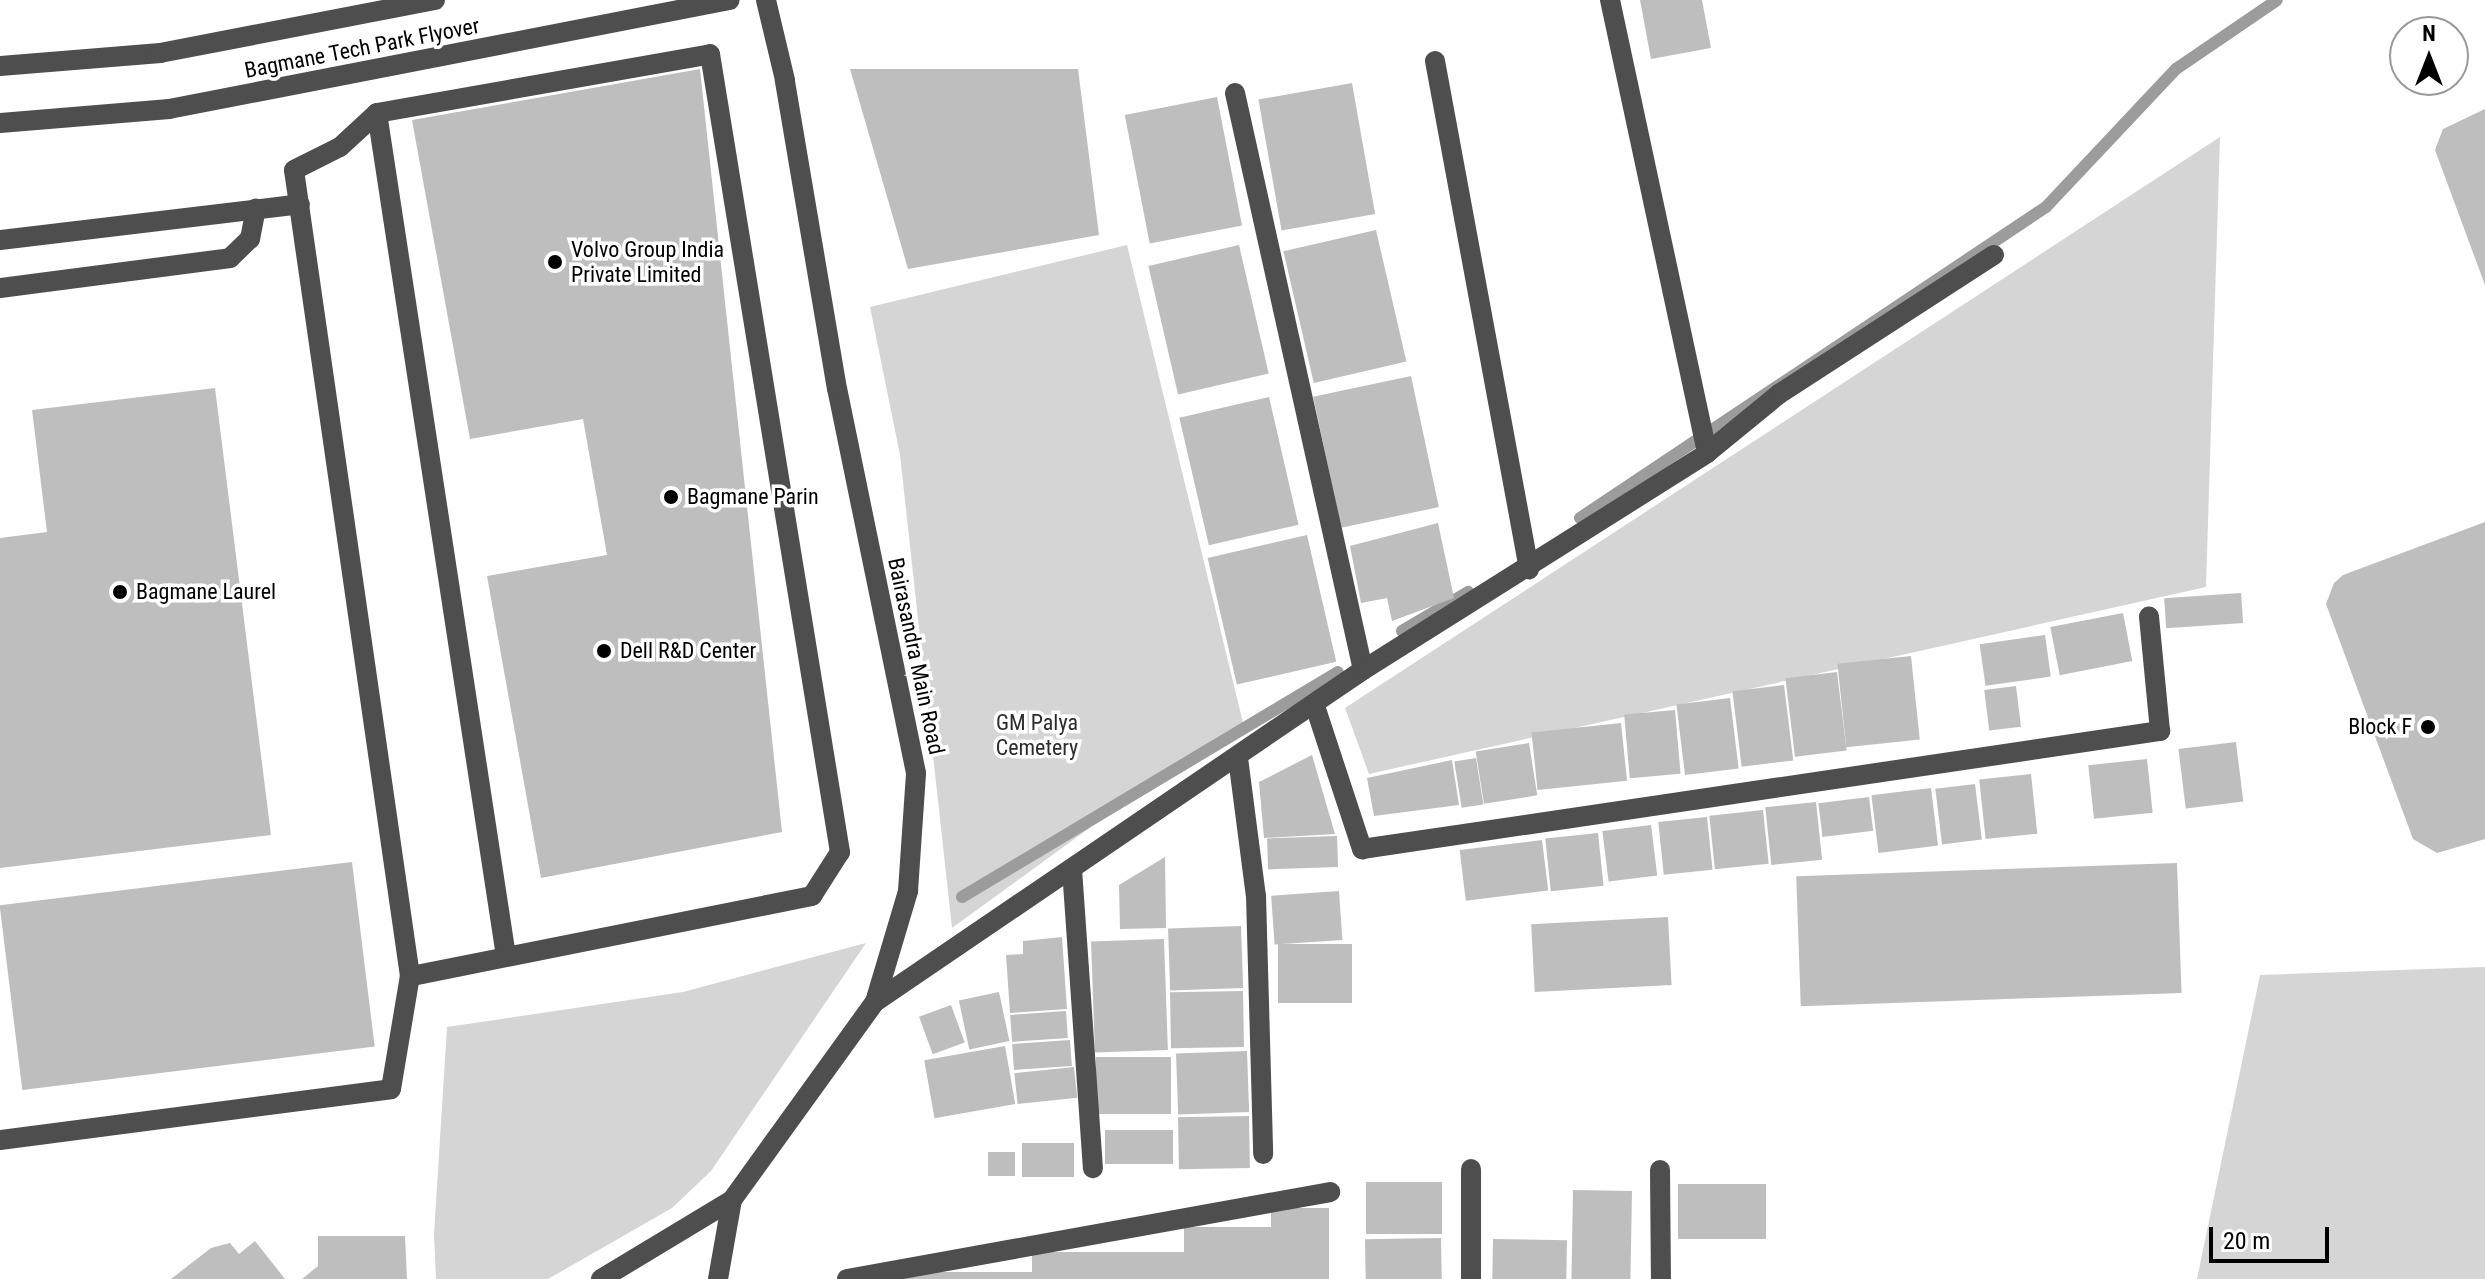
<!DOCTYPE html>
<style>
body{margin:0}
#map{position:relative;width:2485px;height:1279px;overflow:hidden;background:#fff;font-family:"Roboto Condensed",sans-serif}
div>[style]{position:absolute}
.green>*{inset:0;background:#d5d5d5}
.stream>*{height:12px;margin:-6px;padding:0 6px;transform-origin:6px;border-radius:6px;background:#9c9c9c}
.building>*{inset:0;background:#bebebe;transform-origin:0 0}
.minor>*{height:20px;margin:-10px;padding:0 10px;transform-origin:10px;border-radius:10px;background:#4e4e4e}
.dots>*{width:22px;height:22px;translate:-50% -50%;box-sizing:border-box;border:4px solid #fff;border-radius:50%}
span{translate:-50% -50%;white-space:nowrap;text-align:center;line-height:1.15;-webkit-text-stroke:7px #fff;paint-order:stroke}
.street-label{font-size:22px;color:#000}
.poi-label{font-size:22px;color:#000}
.left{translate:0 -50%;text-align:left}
.right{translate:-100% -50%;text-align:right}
.park-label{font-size:22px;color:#2c2c2c}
.north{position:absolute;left:2389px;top:16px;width:80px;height:80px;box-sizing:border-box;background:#fff;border:2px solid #999;border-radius:50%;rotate:0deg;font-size:22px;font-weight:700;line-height:32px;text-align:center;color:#000}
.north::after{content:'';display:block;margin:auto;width:28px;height:36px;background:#000;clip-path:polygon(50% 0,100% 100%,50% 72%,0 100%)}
.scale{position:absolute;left:2209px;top:1227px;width:120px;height:36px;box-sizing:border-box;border:4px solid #000;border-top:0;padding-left:10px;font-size:24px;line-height:28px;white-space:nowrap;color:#000;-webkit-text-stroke:6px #fff;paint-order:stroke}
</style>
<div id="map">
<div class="green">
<i style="clip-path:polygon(2220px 137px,2206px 587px,1369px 774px,1345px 708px)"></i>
<i style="clip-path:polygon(1127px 245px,1245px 731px,1161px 776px,952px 928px,900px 455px,870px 307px)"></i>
<i style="clip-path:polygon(866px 943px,711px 1171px,672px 1208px,548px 1279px,436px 1279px,434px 1234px,447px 1027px,683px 992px)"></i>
<i style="clip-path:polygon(2485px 967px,2485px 1279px,2197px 1279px,2260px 975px)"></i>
</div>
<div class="stream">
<i style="left:1580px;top:518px;width:560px;rotate:-33.72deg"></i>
<i style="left:2046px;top:207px;width:190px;rotate:-46.7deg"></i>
<i style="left:2176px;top:69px;width:122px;rotate:-34.3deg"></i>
<i style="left:1402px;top:631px;width:77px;rotate:-30.6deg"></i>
<i style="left:962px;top:897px;width:438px;rotate:-30.9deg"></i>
</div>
<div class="building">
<i style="clip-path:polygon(1640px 0,1702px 0,1711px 48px,1651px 59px)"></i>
<i style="clip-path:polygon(700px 69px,782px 832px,541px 878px,487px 576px,607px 555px,583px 419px,470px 439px,412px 120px)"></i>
<i style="clip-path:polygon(850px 69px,1078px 69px,1099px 235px,908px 269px)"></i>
<i style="left:1352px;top:83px;width:133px;height:95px;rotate:80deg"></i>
<i style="left:1217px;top:97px;width:131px;height:94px;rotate:79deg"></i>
<i style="clip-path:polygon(2485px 109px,2485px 285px,2435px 150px,2443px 129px)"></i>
<i style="left:1376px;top:230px;width:135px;height:95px;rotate:77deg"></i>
<i style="left:1239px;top:245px;width:132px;height:93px;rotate:77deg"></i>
<i style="left:1411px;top:376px;width:134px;height:100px;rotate:78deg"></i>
<i style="clip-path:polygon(215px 388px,271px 835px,0 868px,0 538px,47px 532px,32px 410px)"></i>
<i style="left:1269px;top:397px;width:131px;height:92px;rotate:77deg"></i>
<i style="clip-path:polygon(2485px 522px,2485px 839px,2437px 853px,2413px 839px,2326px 604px,2334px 583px,2343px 575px)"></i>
<i style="clip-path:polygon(1438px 523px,1454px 598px,1392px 621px,1387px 598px,1361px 603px,1350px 546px)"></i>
<i style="left:1307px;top:535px;width:130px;height:102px;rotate:77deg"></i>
<i style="left:2241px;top:593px;width:30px;height:77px;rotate:86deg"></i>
<i style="left:2123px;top:613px;width:49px;height:74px;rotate:79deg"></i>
<i style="left:2045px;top:635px;width:42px;height:66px;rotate:82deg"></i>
<i style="left:1911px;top:656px;width:84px;height:74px;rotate:84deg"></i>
<i style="left:1837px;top:672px;width:79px;height:52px;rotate:83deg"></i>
<i style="left:1784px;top:685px;width:76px;height:52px;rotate:83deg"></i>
<i style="left:2016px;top:686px;width:41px;height:32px;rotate:83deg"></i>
<i style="left:1730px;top:698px;width:71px;height:54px;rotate:83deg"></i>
<i style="left:1675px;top:710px;width:64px;height:51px;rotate:85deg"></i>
<i style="left:1621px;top:723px;width:58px;height:90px;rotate:84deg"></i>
<i style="left:2236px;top:742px;width:60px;height:58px;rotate:83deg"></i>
<i style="left:1529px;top:743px;width:53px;height:54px;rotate:81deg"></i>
<i style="clip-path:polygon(1312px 755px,1335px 834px,1264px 838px,1259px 782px)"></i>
<i style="left:1476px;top:758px;width:47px;height:22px;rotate:81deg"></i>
<i style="left:2147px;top:759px;width:54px;height:59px;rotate:84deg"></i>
<i style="clip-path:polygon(1452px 760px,1459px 805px,1374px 816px,1367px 778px)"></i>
<i style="left:2031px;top:774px;width:60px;height:52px;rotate:84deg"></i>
<i style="left:1975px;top:784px;width:56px;height:40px;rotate:83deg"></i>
<i style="left:1931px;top:788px;width:58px;height:60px;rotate:83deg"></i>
<i style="left:1869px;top:797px;width:34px;height:51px;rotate:83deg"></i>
<i style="left:1816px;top:802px;width:58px;height:51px;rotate:84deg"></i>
<i style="left:1763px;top:810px;width:54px;height:54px;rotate:84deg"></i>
<i style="left:1707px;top:817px;width:53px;height:49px;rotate:84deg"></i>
<i style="left:1651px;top:825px;width:51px;height:49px;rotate:83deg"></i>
<i style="left:1598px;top:833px;width:53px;height:53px;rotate:84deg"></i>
<i style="left:1337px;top:836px;width:31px;height:70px;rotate:88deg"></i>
<i style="left:1542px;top:840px;width:51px;height:83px;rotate:83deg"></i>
<i style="clip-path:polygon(1165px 857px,1166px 928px,1120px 929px,1119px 885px)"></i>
<i style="left:352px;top:862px;width:186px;height:355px;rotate:83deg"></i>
<i style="left:2177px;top:863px;width:130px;height:381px;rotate:88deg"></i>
<i style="left:1339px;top:891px;width:49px;height:68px;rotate:86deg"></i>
<i style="left:1668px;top:917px;width:68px;height:137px;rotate:87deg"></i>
<i style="left:1241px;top:926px;width:62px;height:73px;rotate:88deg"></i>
<i style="clip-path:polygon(1062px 937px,1067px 1009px,1010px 1013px,1006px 955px,1023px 954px,1023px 941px)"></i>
<i style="left:1164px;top:939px;width:111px;height:73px;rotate:88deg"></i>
<i style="left:1352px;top:944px;width:59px;height:74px;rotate:90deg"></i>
<i style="left:1243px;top:991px;width:56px;height:73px;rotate:89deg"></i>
<i style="left:999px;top:992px;width:50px;height:41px;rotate:78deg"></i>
<i style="left:951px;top:1005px;width:40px;height:34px;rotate:70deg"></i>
<i style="left:1066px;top:1011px;width:27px;height:56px;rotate:86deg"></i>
<i style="left:1070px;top:1040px;width:26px;height:58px;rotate:86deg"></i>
<i style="left:1005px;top:1046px;width:59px;height:82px;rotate:80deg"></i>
<i style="left:1247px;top:1051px;width:61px;height:71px;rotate:88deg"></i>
<i style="left:1096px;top:1057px;width:75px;height:57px"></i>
<i style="left:1074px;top:1067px;width:31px;height:60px;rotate:84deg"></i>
<i style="left:1249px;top:1116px;width:52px;height:71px;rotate:89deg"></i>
<i style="left:1105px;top:1130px;width:68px;height:34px"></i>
<i style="left:1074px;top:1143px;width:34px;height:52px;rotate:90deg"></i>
<i style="left:988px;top:1152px;width:27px;height:24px"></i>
<i style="left:1366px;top:1182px;width:76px;height:52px"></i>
<i style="left:1678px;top:1184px;width:88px;height:55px"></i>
<i style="left:1573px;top:1190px;width:59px;height:89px;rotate:1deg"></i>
<i style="clip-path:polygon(1271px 1208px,1329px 1208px,1329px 1279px,889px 1279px,889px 1272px,1032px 1272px,1032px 1252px,1184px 1252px,1184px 1227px,1271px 1227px)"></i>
<i style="clip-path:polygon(318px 1236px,405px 1236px,407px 1279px,302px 1279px,318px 1266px)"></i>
<i style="left:1441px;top:1238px;width:41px;height:76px;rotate:89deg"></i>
<i style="left:1493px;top:1239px;width:74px;height:40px;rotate:1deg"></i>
<i style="clip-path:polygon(255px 1241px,285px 1279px,171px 1279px,211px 1248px,230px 1243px,239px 1254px)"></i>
</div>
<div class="minor">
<i style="left:1610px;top:0;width:463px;rotate:77.9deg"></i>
<i style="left:1435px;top:61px;width:517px;rotate:79.52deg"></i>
<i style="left:0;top:66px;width:161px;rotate:-4.6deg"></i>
<i style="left:160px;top:53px;width:280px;rotate:-10.9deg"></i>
<i style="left:1235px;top:93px;width:591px;rotate:77.49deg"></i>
<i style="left:377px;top:113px;width:853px;rotate:81.3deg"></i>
<i style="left:0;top:123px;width:170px;rotate:-4.7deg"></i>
<i style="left:169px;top:109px;width:571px;rotate:-11deg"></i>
<i style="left:0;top:240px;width:302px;rotate:-6.8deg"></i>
<i style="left:0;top:288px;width:232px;rotate:-7.4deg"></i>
<i style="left:230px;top:258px;width:28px;rotate:-44deg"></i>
<i style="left:250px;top:239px;width:31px;rotate:-79deg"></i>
<i style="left:1315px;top:706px;width:151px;rotate:71.8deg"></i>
<i style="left:1362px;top:849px;width:807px;rotate:-8.41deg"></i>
<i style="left:2160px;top:731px;width:115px;rotate:-95.5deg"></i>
<i style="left:1238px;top:758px;width:139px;rotate:82.6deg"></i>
<i style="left:1256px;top:896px;width:258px;rotate:88.4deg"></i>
<i style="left:1072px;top:869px;width:300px;rotate:86deg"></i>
<i style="left:875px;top:1002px;width:590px;rotate:-34.23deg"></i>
<i style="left:1363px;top:670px;width:407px;rotate:-32.2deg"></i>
<i style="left:1707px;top:453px;width:93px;rotate:-39.3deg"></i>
<i style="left:1779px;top:394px;width:256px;rotate:-32.9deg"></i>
<i style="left:0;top:1140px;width:394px;rotate:-7.4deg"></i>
<i style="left:391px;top:1089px;width:115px;rotate:-80.5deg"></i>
<i style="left:410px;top:976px;width:814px;rotate:-98.19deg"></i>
<i style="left:294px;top:170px;width:51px;rotate:-26.6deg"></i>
<i style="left:340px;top:147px;width:50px;rotate:-42.6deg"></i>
<i style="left:377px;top:113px;width:338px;rotate:-10deg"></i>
<i style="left:710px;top:54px;width:809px;rotate:80.75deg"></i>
<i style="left:840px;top:852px;width:52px;rotate:122.5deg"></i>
<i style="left:812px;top:896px;width:410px;rotate:168.7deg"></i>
<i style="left:1660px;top:1170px;width:109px;rotate:89.5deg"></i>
<i style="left:601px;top:1279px;width:153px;rotate:-31.1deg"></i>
<i style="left:718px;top:1279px;width:80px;rotate:-80deg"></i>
<i style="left:732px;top:1200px;width:244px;rotate:-54.2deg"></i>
<i style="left:875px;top:1002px;width:116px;rotate:-73.4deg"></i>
<i style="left:908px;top:891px;width:118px;rotate:-86.1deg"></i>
<i style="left:916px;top:773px;width:392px;rotate:-101.6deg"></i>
<i style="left:837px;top:389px;width:313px;rotate:-99.6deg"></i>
<i style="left:785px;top:80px;width:82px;rotate:-103.4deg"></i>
<i style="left:847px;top:1279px;width:491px;rotate:-10.2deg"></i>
<i style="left:1471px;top:1279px;width:110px;rotate:-90deg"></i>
</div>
<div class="dots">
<i style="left:555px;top:262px;background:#000"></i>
<i style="left:671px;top:497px;background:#000"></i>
<i style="left:120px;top:592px;background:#000"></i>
<i style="left:604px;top:651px;background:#000"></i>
<i style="left:2428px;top:727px;background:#000"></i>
</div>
<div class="street-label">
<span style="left:362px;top:48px;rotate:-11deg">Bagmane Tech Park Flyover</span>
<span style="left:916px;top:656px;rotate:78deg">Bairasandra Main Road</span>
</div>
<div class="poi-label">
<span class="left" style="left:571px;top:262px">Volvo Group India<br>Private Limited</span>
<span class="left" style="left:687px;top:497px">Bagmane Parin</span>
<span class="left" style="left:136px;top:592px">Bagmane Laurel</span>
<span class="left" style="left:620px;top:651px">Dell R&amp;D Center</span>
<span class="right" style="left:2412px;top:727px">Block F</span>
</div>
<div class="park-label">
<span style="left:1037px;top:735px">GM Palya<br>Cemetery</span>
</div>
<div class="north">N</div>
<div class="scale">20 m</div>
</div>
